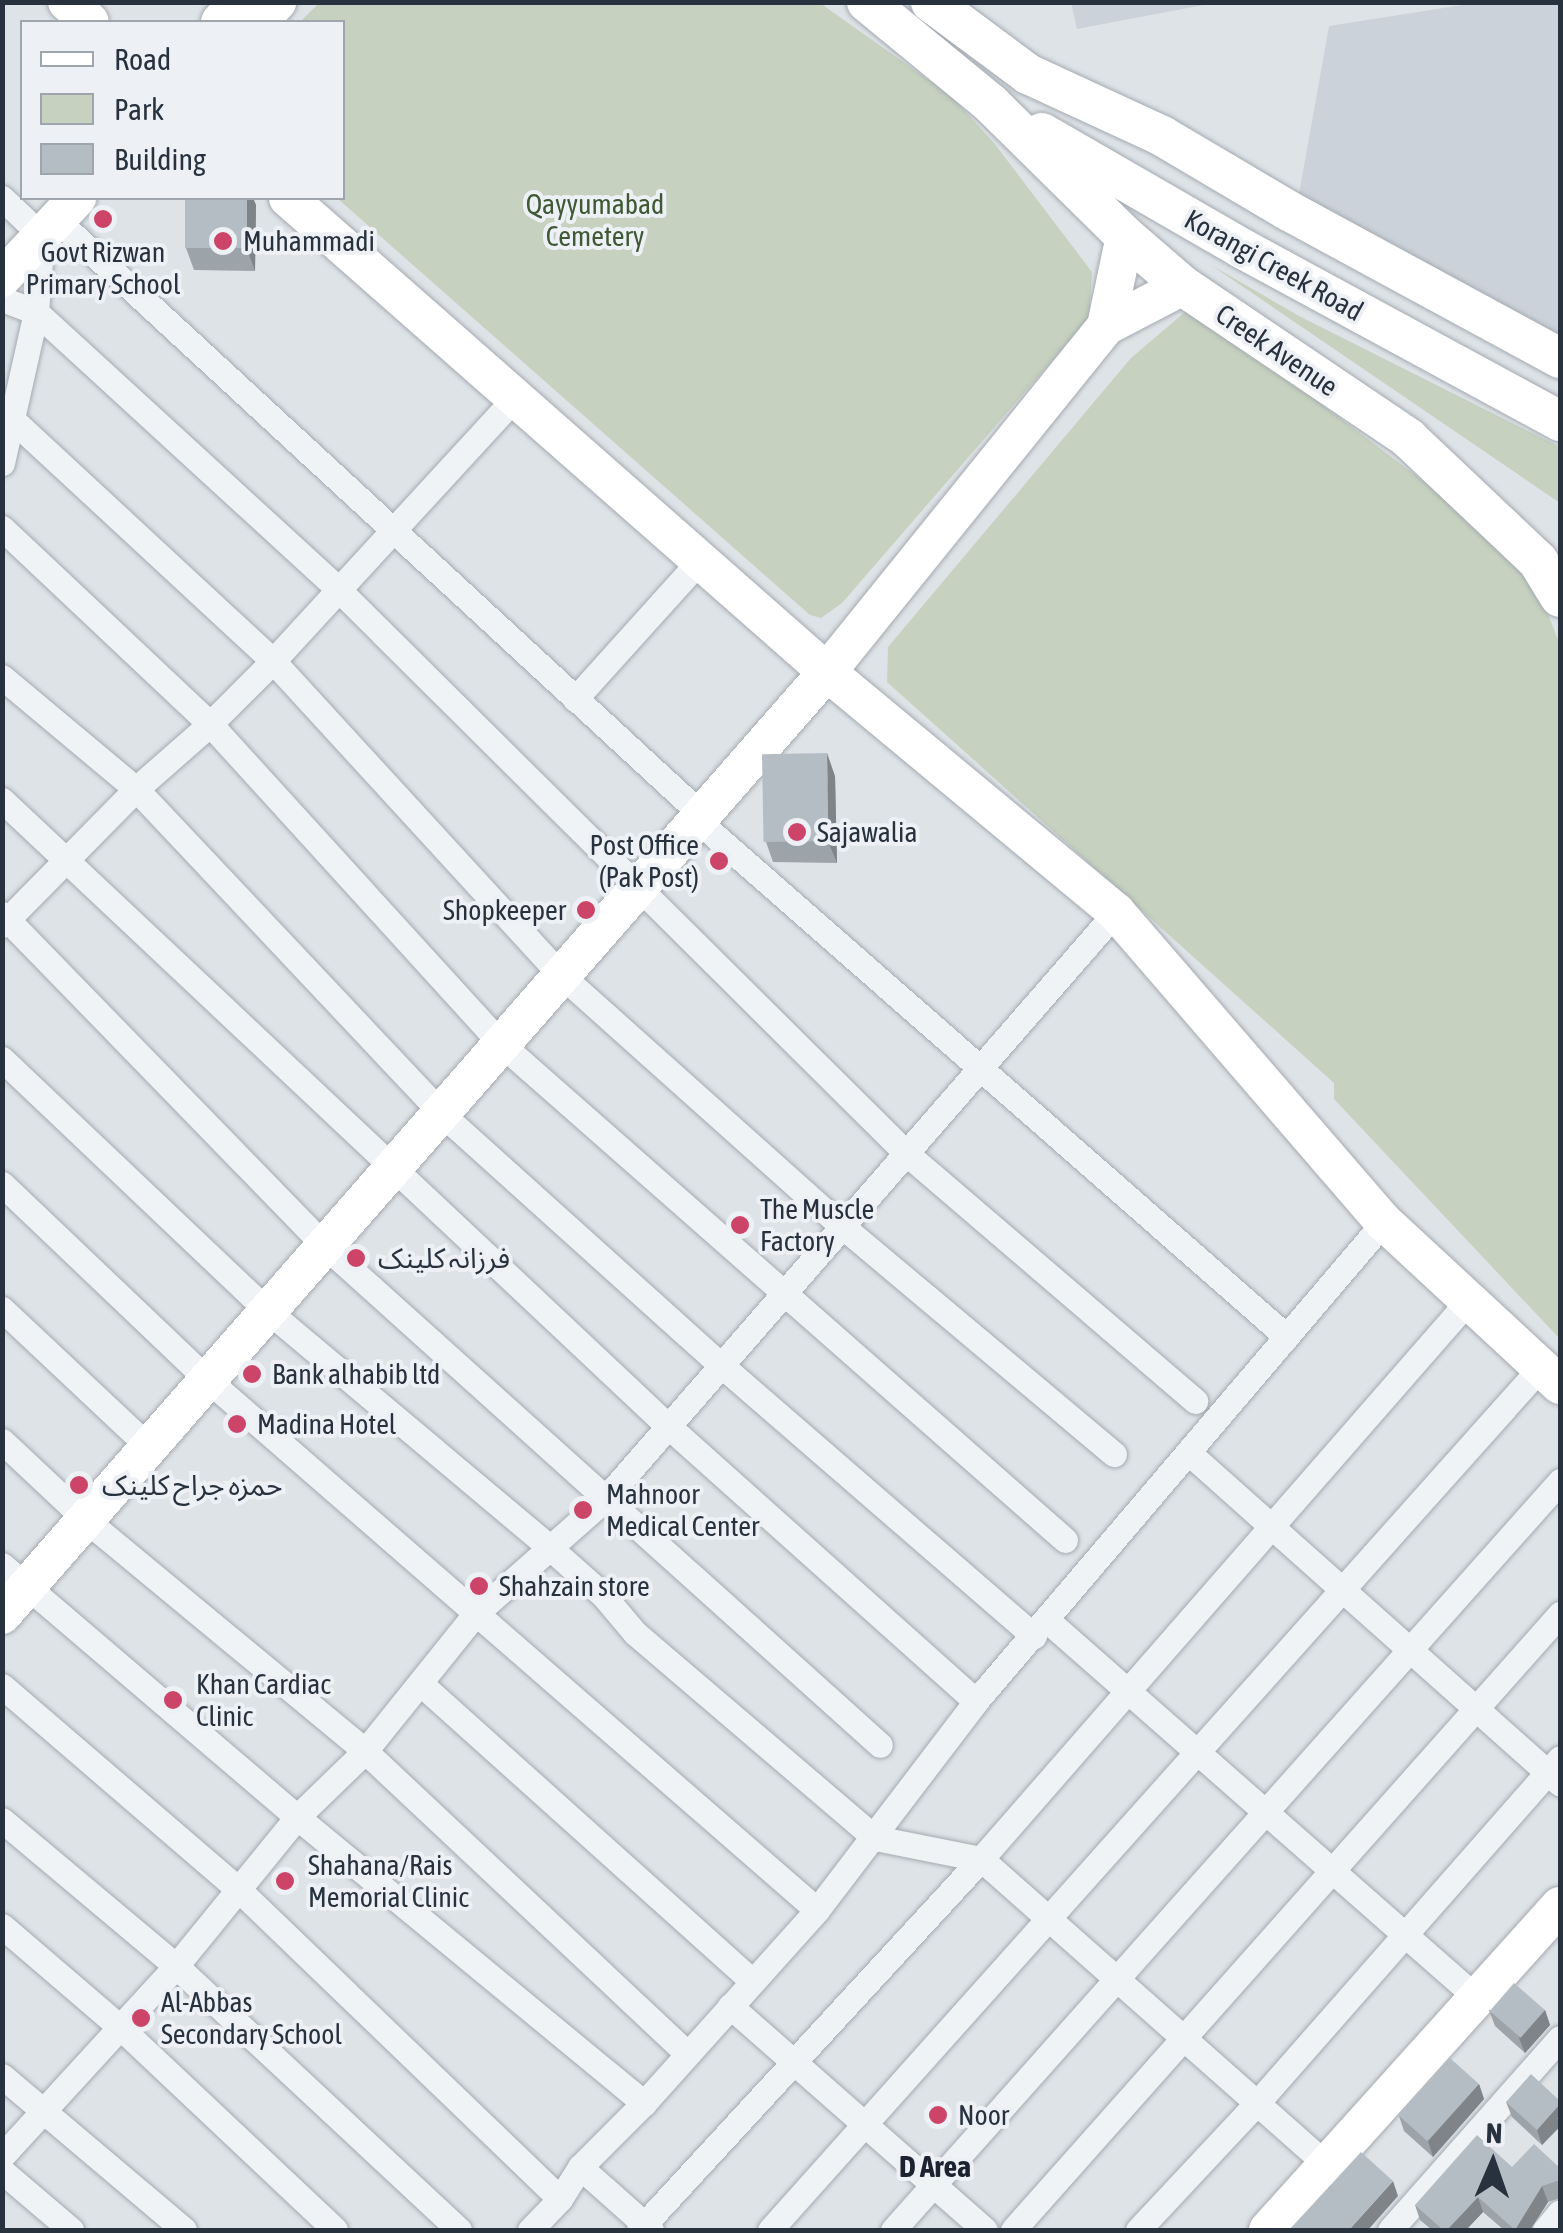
<!DOCTYPE html>
<meta charset="utf-8">
<style>
body{margin:0}
#map{position:relative;width:1563px;height:2233px;overflow:hidden;background:#dee3e7;font-family:"Asap Condensed","Noto Sans Arabic",sans-serif}
div>[style]{position:absolute}
.built>*{inset:0;background:#ccd2d9}
.green>*{inset:0;background:#c6d1bf}
.roads{filter:drop-shadow(0 0 2px #a3aab1) drop-shadow(0 0 2px #a3aab1)}
.street>*{height:25px;margin:-12.5px;padding:0 12.5px;transform-origin:12.5px;border-radius:12.5px;background:#f0f3f6}
.secondary>*{height:38px;margin:-19px;padding:0 19px;transform-origin:19px;border-radius:19px;background:#fff}
.primary>*{height:40px;margin:-20px;padding:0 20px;transform-origin:20px;border-radius:20px;background:#fff}
.wall>*{inset:0;background:#9ca3a9}
.shaded-wall>*{inset:0;background:#7f8489}
.building>*{inset:0;background:#b5bdc4;transform-origin:0 0}
.dots>*{width:28px;height:28px;translate:-50% -50%;box-sizing:border-box;border:5px solid #edf1f5;border-radius:50%}
span{translate:-50% -50%;white-space:nowrap;text-align:center;line-height:1.15;-webkit-text-stroke:8px #edf1f5;paint-order:stroke}
.park-label{font-size:28px;color:#405935}
.poi-label{font-size:28px;color:#27323e}
.left{translate:0 -50%;text-align:left}
.right{translate:-100% -50%;text-align:right}
.street-label{font-size:28px;color:#27323e}
.neighbourhood-label{font-size:30px;color:#1a232f;font-weight:700}
.frame{position:absolute;inset:0;border:5px solid #27323e;pointer-events:none}
.legend{position:absolute;left:20px;top:20px;width:325px;height:180px;box-sizing:border-box;background:#edf1f5;border:2px solid #9ea5ac;margin:0;padding:12px 18px;list-style:none;font-size:30px;color:#27323e}
.legend li{display:flex;align-items:center;gap:20px;height:50px}
.legend b{width:50px;border:2px solid #9ea5ac}
.north{position:absolute;left:1443px;top:2113px;width:100px;height:100px;-webkit-text-stroke:8px #edf1f5;paint-order:stroke;rotate:2deg;font-size:28px;font-weight:700;line-height:40px;text-align:center;color:#27323e}
.north::after{content:'';display:block;margin:auto;width:35px;height:45px;background:#27323e;clip-path:polygon(50% 0,100% 100%,50% 72%,0 100%)}
</style>
<div id="map">
<div class="built">
<i style="clip-path:polygon(1071px 3px,1071px 2px,1214px 3px,1077px 29px)"></i>
<i style="clip-path:polygon(1475px 3px,1560px 3px,1560px 336px,1297px 205px,1329px 26px)"></i>
</div>
<div class="green">
<i style="clip-path:polygon(320px 2px,820px 3px,951px 96px,994px 143px,1092px 272px,1089px 318px,842px 603px,821px 618px,810px 615px,337px 198px,342px 198px,342px 22px,300px 22px)"></i>
<i style="clip-path:polygon(1211px 265px,1299px 316px,1560px 447px,1560px 503px)"></i>
<i style="clip-path:polygon(1192px 306px,1493px 534px,1541px 596px,1560px 645px,1560px 1339px,1334px 1099px,1334px 1083px,887px 682px,888px 647px,1131px 358px)"></i>
</div>
<div class="roads">
<div class="street">
<i style="left:2px;top:198px;width:55px;rotate:43.5deg"></i>
<i style="left:42px;top:236px;width:76px;rotate:94.5deg"></i>
<i style="left:36px;top:312px;width:155px;rotate:102.7deg"></i>
<i style="left:57px;top:220px;width:878px;rotate:42.69deg"></i>
<i style="left:2px;top:299px;width:36px;rotate:21deg"></i>
<i style="left:36px;top:312px;width:410px;rotate:42.5deg"></i>
<i style="left:338px;top:589px;width:800px;rotate:44.8deg"></i>
<i style="left:906px;top:1153px;width:381px;rotate:40.6deg"></i>
<i style="left:2px;top:410px;width:369px;rotate:42.8deg"></i>
<i style="left:273px;top:661px;width:427px;rotate:47.5deg"></i>
<i style="left:562px;top:976px;width:375px;rotate:41.8deg"></i>
<i style="left:842px;top:1226px;width:355px;rotate:40deg"></i>
<i style="left:2px;top:528px;width:286px;rotate:43.3deg"></i>
<i style="left:210px;top:724px;width:433px;rotate:47.7deg"></i>
<i style="left:501px;top:1044px;width:751px;rotate:41.33deg"></i>
<i style="left:2px;top:677px;width:175px;rotate:39.9deg"></i>
<i style="left:136px;top:789px;width:448px;rotate:46.7deg"></i>
<i style="left:443px;top:1115px;width:374px;rotate:42deg"></i>
<i style="left:721px;top:1365px;width:414px;rotate:40.9deg"></i>
<i style="left:575px;top:699px;width:187px;rotate:-48deg"></i>
<i style="left:2px;top:800px;width:914px;rotate:43.23deg"></i>
<i style="left:668px;top:1426px;width:413px;rotate:41.8deg"></i>
<i style="left:697px;top:820px;width:784px;rotate:41.23deg"></i>
<i style="left:2px;top:914px;width:463px;rotate:45.8deg"></i>
<i style="left:325px;top:1246px;width:746px;rotate:41.96deg"></i>
<i style="left:2px;top:925px;width:191px;rotate:-45.4deg"></i>
<i style="left:136px;top:789px;width:98px;rotate:-41.3deg"></i>
<i style="left:210px;top:724px;width:89px;rotate:-45deg"></i>
<i style="left:273px;top:661px;width:357px;rotate:-47.4deg"></i>
<i style="left:2px;top:1059px;width:366px;rotate:43.5deg"></i>
<i style="left:268px;top:1311px;width:367px;rotate:40deg"></i>
<i style="left:549px;top:1547px;width:72px;rotate:41.6deg"></i>
<i style="left:603px;top:1595px;width:50px;rotate:49.9deg"></i>
<i style="left:635px;top:1633px;width:316px;rotate:40.5deg"></i>
<i style="left:875px;top:1838px;width:108px;rotate:11.2deg"></i>
<i style="left:981px;top:1859px;width:462px;rotate:41.5deg"></i>
<i style="left:2px;top:1184px;width:284px;rotate:43.6deg"></i>
<i style="left:208px;top:1380px;width:807px;rotate:41.03deg"></i>
<i style="left:2px;top:1309px;width:202px;rotate:43.2deg"></i>
<i style="left:2px;top:1441px;width:115px;rotate:43.2deg"></i>
<i style="left:86px;top:1520px;width:362px;rotate:39.6deg"></i>
<i style="left:365px;top:1751px;width:441px;rotate:43.2deg"></i>
<i style="left:1189px;top:1453px;width:497px;rotate:41.7deg"></i>
<i style="left:2px;top:1565px;width:388px;rotate:40.5deg"></i>
<i style="left:297px;top:1817px;width:450px;rotate:39.5deg"></i>
<i style="left:1048px;top:1621px;width:571px;rotate:41.31deg"></i>
<i style="left:420px;top:1683px;width:445px;rotate:41.9deg"></i>
<i style="left:2px;top:1686px;width:310px;rotate:40.7deg"></i>
<i style="left:237px;top:1888px;width:448px;rotate:43.9deg"></i>
<i style="left:2px;top:1820px;width:227px;rotate:40deg"></i>
<i style="left:176px;top:1966px;width:387px;rotate:43deg"></i>
<i style="left:2px;top:1926px;width:157px;rotate:40.6deg"></i>
<i style="left:121px;top:2028px;width:294px;rotate:43.3deg"></i>
<i style="left:730px;top:2006px;width:339px;rotate:41.3deg"></i>
<i style="left:2px;top:2076px;width:238px;rotate:40.2deg"></i>
<i style="left:2px;top:2156px;width:258px;rotate:-47.5deg"></i>
<i style="left:176px;top:1966px;width:192px;rotate:-50.9deg"></i>
<i style="left:297px;top:1817px;width:95px;rotate:-44.1deg"></i>
<i style="left:365px;top:1751px;width:176px;rotate:-51.2deg"></i>
<i style="left:475px;top:1614px;width:172px;rotate:-41.5deg"></i>
<i style="left:604px;top:1500px;width:780px;rotate:-48.95deg"></i>
<i style="left:580px;top:2167px;width:95px;rotate:41.6deg"></i>
<i style="left:2px;top:2171px;width:91px;rotate:40.5deg"></i>
<i style="left:530px;top:2230px;width:43px;rotate:-45.9deg"></i>
<i style="left:560px;top:2199px;width:38px;rotate:-58deg"></i>
<i style="left:580px;top:2167px;width:91px;rotate:-45deg"></i>
<i style="left:644px;top:2103px;width:259px;rotate:-48.1deg"></i>
<i style="left:817px;top:1910px;width:263px;rotate:-52.7deg"></i>
<i style="left:976px;top:1701px;width:629px;rotate:-49.58deg"></i>
<i style="left:639px;top:2230px;width:505px;rotate:-47.33deg"></i>
<i style="left:981px;top:1859px;width:742px;rotate:-48.88deg"></i>
<i style="left:770px;top:2230px;width:1157px;rotate:-48.22deg"></i>
<i style="left:893px;top:2230px;width:1003px;rotate:-48.31deg"></i>
<i style="left:1013px;top:2230px;width:824px;rotate:-48.4deg"></i>
<i style="left:1138px;top:2230px;width:174px;rotate:-46.9deg"></i>
<i style="left:1257px;top:2103px;width:459px;rotate:-48.7deg"></i>
<i style="left:1390px;top:2230px;width:256px;rotate:-48.5deg"></i>
<i style="left:1545px;top:2230px;width:23px;rotate:-50deg"></i>
</div>
<div class="secondary">
<i style="left:67px;top:2px;width:30px;rotate:41deg"></i>
<i style="left:220px;top:22px;width:27px;rotate:-48deg"></i>
<i style="left:258px;top:22px;width:28px;rotate:-46deg"></i>
<i style="left:288px;top:198px;width:718px;rotate:41.33deg"></i>
<i style="left:827px;top:672px;width:376px;rotate:39.7deg"></i>
<i style="left:1116px;top:912px;width:410px;rotate:49.2deg"></i>
<i style="left:1384px;top:1222px;width:240px;rotate:42.8deg"></i>
<i style="left:2px;top:278px;width:110px;rotate:-46.8deg"></i>
<i style="left:1106px;top:326px;width:92px;rotate:-78.1deg"></i>
<i style="left:2px;top:1615px;width:1253px;rotate:-48.82deg"></i>
<i style="left:827px;top:672px;width:444px;rotate:-51.1deg"></i>
<i style="left:1106px;top:326px;width:87px;rotate:-27.5deg"></i>
<i style="left:1268px;top:2230px;width:436px;rotate:-48deg"></i>
</div>
<div class="primary">
<i style="left:867px;top:2px;width:161px;rotate:39.4deg"></i>
<i style="left:991px;top:104px;width:188px;rotate:44.6deg"></i>
<i style="left:1125px;top:236px;width:77px;rotate:40.8deg"></i>
<i style="left:1183px;top:286px;width:272px;rotate:34deg"></i>
<i style="left:1408px;top:438px;width:179px;rotate:43.4deg"></i>
<i style="left:1538px;top:561px;width:42px;rotate:58.6deg"></i>
<i style="left:931px;top:2px;width:121px;rotate:36.6deg"></i>
<i style="left:1028px;top:74px;width:148px;rotate:24.8deg"></i>
<i style="left:1162px;top:136px;width:147px;rotate:30.6deg"></i>
<i style="left:1289px;top:211px;width:308px;rotate:28.5deg"></i>
<i style="left:1042px;top:133px;width:232px;rotate:30deg"></i>
<i style="left:1243px;top:249px;width:361px;rotate:28.5deg"></i>
</div>
</div>
<div class="wall">
<i style="clip-path:polygon(185px 198px,253px 198px,256px 205px,255px 271px,194px 270px,186px 248px)"></i>
<i style="clip-path:polygon(835px 776px,837px 863px,773px 862px,765px 839px)"></i>
<i style="clip-path:polygon(1489px 2010px,1545px 2010px,1550px 2025px,1525px 2053px,1495px 2026px)"></i>
<i style="clip-path:polygon(1479px 2084px,1484px 2099px,1433px 2157px,1404px 2131px,1399px 2116px)"></i>
<i style="clip-path:polygon(1560px 2101px,1560px 2127px,1542px 2145px,1512px 2117px,1506px 2102px)"></i>
<i style="clip-path:polygon(1512px 2167px,1560px 2168px,1560px 2198px,1548px 2202px,1530px 2230px,1504px 2230px,1483px 2212px,1466px 2230px,1432px 2230px,1420px 2220px,1415px 2205px)"></i>
</div>
<div class="shaded-wall">
<i style="clip-path:polygon(247px 198px,253px 198px,256px 205px,255px 271px,247px 249px)"></i>
<i style="clip-path:polygon(827px 753px,835px 776px,837px 863px,828px 841px)"></i>
<i style="clip-path:polygon(1545px 2010px,1550px 2025px,1525px 2053px,1519px 2038px)"></i>
<i style="clip-path:polygon(1479px 2084px,1484px 2099px,1433px 2157px,1428px 2141px)"></i>
<i style="clip-path:polygon(1560px 2104px,1560px 2120px,1557px 2117px,1560px 2126px,1542px 2145px,1537px 2130px)"></i>
<i style="clip-path:polygon(1393px 2181px,1398px 2196px,1368px 2230px,1349px 2230px)"></i>
<i style="clip-path:polygon(1542px 2186px,1548px 2202px,1530px 2230px,1515px 2230px)"></i>
<i style="clip-path:polygon(1478px 2197px,1483px 2212px,1466px 2230px,1447px 2230px)"></i>
</div>
<div class="building">
<i style="left:185px;top:198px;width:62px;height:50px"></i>
<i style="left:827px;top:753px;width:88px;height:65px;rotate:89deg"></i>
<i style="left:1514px;top:1983px;width:41px;height:37px;rotate:41deg"></i>
<i style="left:1450px;top:2058px;width:39px;height:77px;rotate:42deg"></i>
<i style="clip-path:polygon(1531px 2074px,1560px 2101px,1560px 2104px,1537px 2130px,1506px 2102px)"></i>
<i style="clip-path:polygon(1477px 2135px,1512px 2167px,1534px 2144px,1560px 2168px,1560px 2180px,1542px 2186px,1515px 2230px,1478px 2197px,1447px 2230px,1443px 2230px,1415px 2205px)"></i>
<i style="clip-path:polygon(1361px 2152px,1393px 2181px,1349px 2230px,1289px 2230px)"></i>
</div>
<div class="dots">
<i style="left:103px;top:219px;background:#cc4468"></i>
<i style="left:223px;top:241px;background:#cc4468"></i>
<i style="left:797px;top:832px;background:#cc4468"></i>
<i style="left:719px;top:861px;background:#cc4468"></i>
<i style="left:586px;top:910px;background:#cc4468"></i>
<i style="left:740px;top:1225px;background:#cc4468"></i>
<i style="left:356px;top:1258px;background:#cc4468"></i>
<i style="left:252px;top:1374px;background:#cc4468"></i>
<i style="left:237px;top:1424px;background:#cc4468"></i>
<i style="left:79px;top:1485px;background:#cc4468"></i>
<i style="left:583px;top:1510px;background:#cc4468"></i>
<i style="left:479px;top:1586px;background:#cc4468"></i>
<i style="left:173px;top:1700px;background:#cc4468"></i>
<i style="left:285px;top:1881px;background:#cc4468"></i>
<i style="left:141px;top:2018px;background:#cc4468"></i>
<i style="left:938px;top:2115px;background:#cc4468"></i>
</div>
<div class="park-label">
<span style="left:595px;top:220px">Qayyumabad<br>Cemetery</span>
</div>
<div class="poi-label">
<span class="left" style="left:243px;top:241px">Muhammadi</span>
<span style="left:103px;top:268px">Govt Rizwan<br>Primary School</span>
<span class="left" style="left:817px;top:832px">Sajawalia</span>
<span class="right" style="left:699px;top:861px">Post Office<br>(Pak Post)</span>
<span class="right" style="left:566px;top:910px">Shopkeeper</span>
<span class="left" style="left:760px;top:1225px">The Muscle<br>Factory</span>
<span class="left" style="left:378px;top:1258px">فرزانہ کلینک</span>
<span class="left" style="left:272px;top:1374px">Bank alhabib ltd</span>
<span class="left" style="left:257px;top:1424px">Madina Hotel</span>
<span class="left" style="left:102px;top:1485px">حمزہ جراح کلینک</span>
<span class="left" style="left:606px;top:1510px">Mahnoor<br>Medical Center</span>
<span class="left" style="left:499px;top:1586px">Shahzain store</span>
<span class="left" style="left:196px;top:1700px">Khan Cardiac<br>Clinic</span>
<span class="left" style="left:308px;top:1881px">Shahana/Rais<br>Memorial Clinic</span>
<span class="left" style="left:161px;top:2018px">Al-Abbas<br>Secondary School</span>
<span class="left" style="left:958px;top:2115px">Noor</span>
</div>
<div class="street-label">
<span style="left:1274px;top:265px;rotate:29deg">Korangi Creek Road</span>
<span style="left:1277px;top:350px;rotate:34deg">Creek Avenue</span>
</div>
<div class="neighbourhood-label">
<span style="left:935px;top:2166px">D Area</span>
</div>
<div class="frame"></div>
<ul class="legend">
<li><b style="height:12px;background:#fff"></b>Road</li>
<li><b style="height:28px;background:#c6d1bf"></b>Park</li>
<li><b style="height:28px;background:#b5bdc4"></b>Building</li>
</ul>
<div class="north">N</div>
</div>
